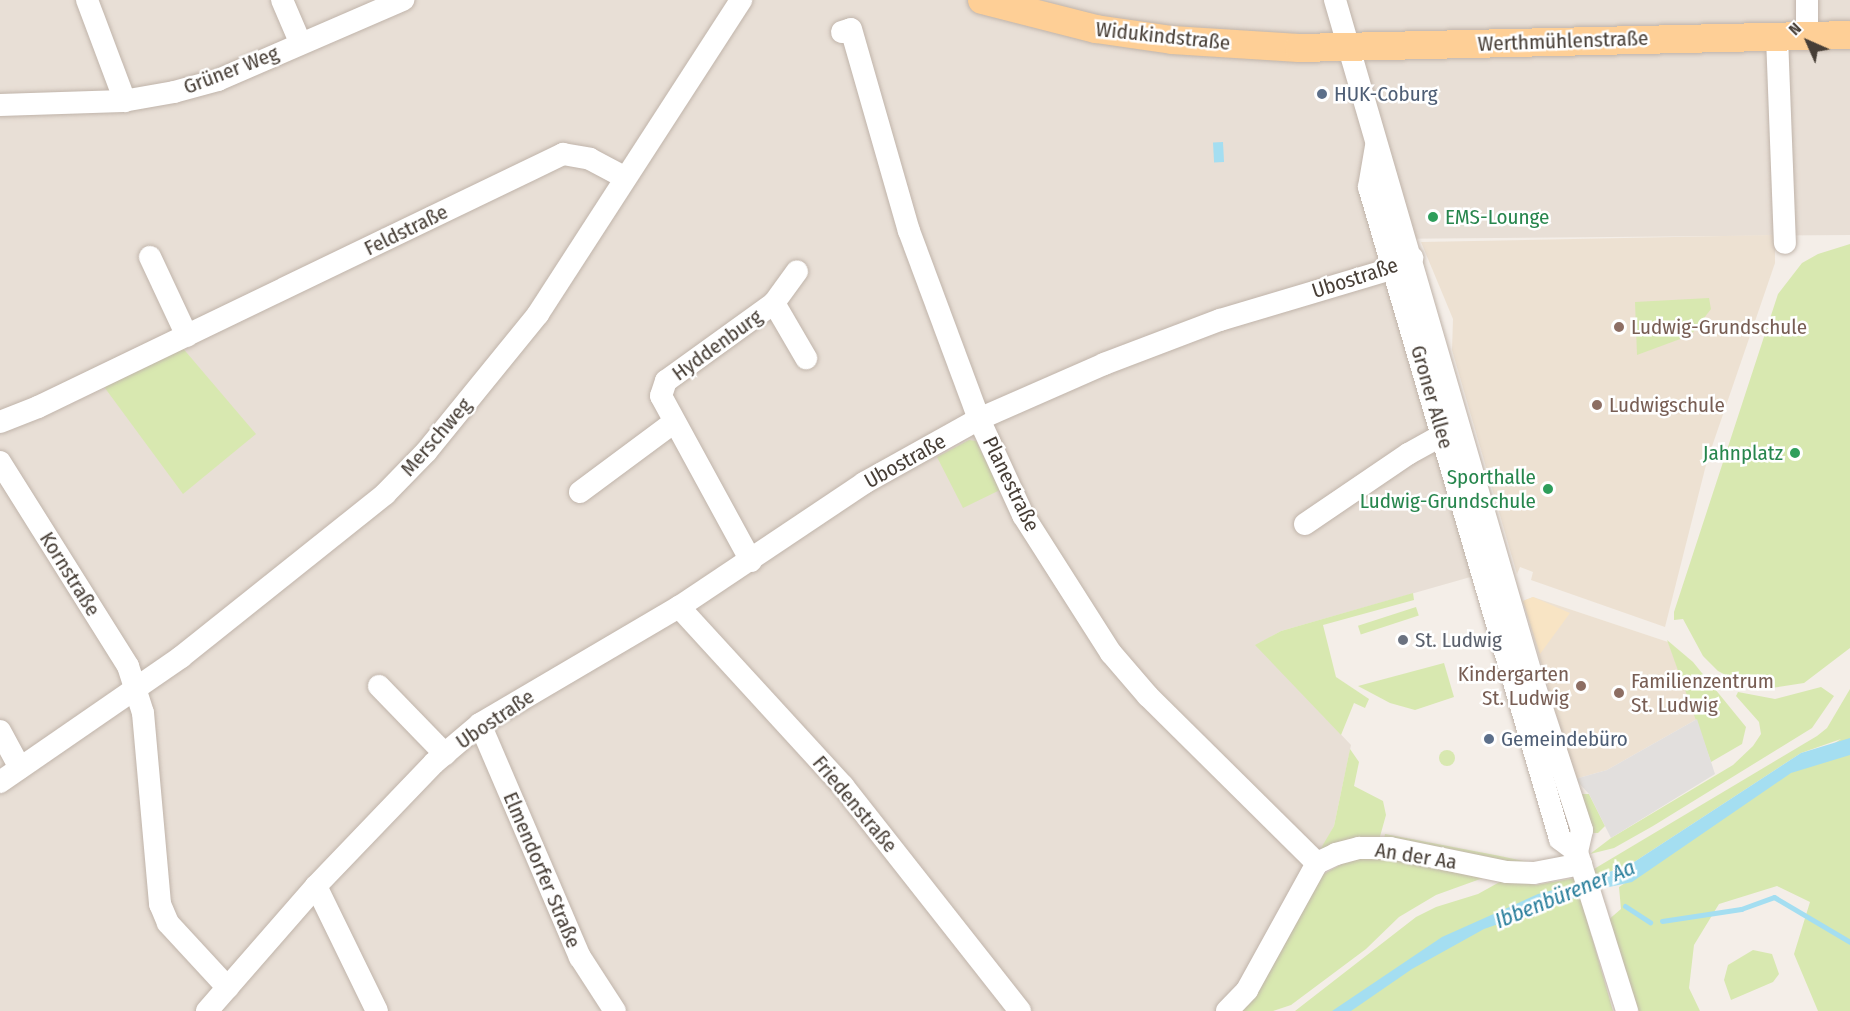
<!DOCTYPE html>
<meta charset="utf-8">
<style>
body{margin:0}
#map{position:relative;width:1850px;height:1011px;overflow:hidden;background:#f4eee8;font-family:"Fira Sans Condensed",sans-serif}
div>[style]{position:absolute}
.residential>*{inset:0;background:#e8dfd6}
.education>*{inset:0;background:#ede1d2}
.green>*{inset:0;background:#d8e8b0;transform-origin:0 0}
.round{border-radius:50%}
.sand>*{inset:0;background:#f8e4c4}
.parking>*{inset:0;background:#e2dfdd}
.water>*{inset:0;background:#a4def1;transform-origin:0 0}
.stream>*{height:5px;margin:-2.5px;padding:0 2.5px;transform-origin:2.5px;border-radius:2.5px;background:#a4def1}
.roads{filter:drop-shadow(0 0 2px #c0b4aa) drop-shadow(0 0 2px #c0b4aa)}
.minor>*{height:22px;margin:-11px;padding:0 11px;transform-origin:11px;border-radius:11px;background:#fff}
.major>*{height:28px;margin:-14px;padding:0 14px;transform-origin:14px;border-radius:14px;background:#fecf96}
.dots>*{width:16px;height:16px;translate:-50% -50%;box-sizing:border-box;border:3px solid #fff;border-radius:50%}
span{translate:-50% -50%;white-space:nowrap;text-align:center;line-height:1.15;-webkit-text-stroke:5px #fff;paint-order:stroke}
.street-label{font-size:21px;color:#473e36}
.service-label{font-size:21px;color:#4e5e75}
.left{translate:0 -50%;text-align:left}
.leisure-label{font-size:21px;color:#27864d}
.right{translate:-100% -50%;text-align:right}
.education-label{font-size:21px;color:#785e54}
.worship-label{font-size:21px;color:#5b616d}
.water-label{font-size:22px;color:#2a7f9c;font-style:italic}
.north{position:absolute;left:1778px;top:12px;width:60px;height:60px;-webkit-text-stroke:4px #fff;paint-order:stroke;rotate:315deg;font-size:16px;font-weight:700;line-height:24px;text-align:center;color:#473e36}
.north::after{content:'';display:block;margin:auto;width:21px;height:27px;background:#473e36;clip-path:polygon(50% 0,100% 100%,50% 72%,0 100%)}
</style>
<div id="map">
<div class="residential">
<i style="clip-path:polygon(0 0,1850px 0,1850px 235px,1377px 239px,1474px 576px,1281px 631px,1256px 645px,1351px 745px,1334px 826px,1237px 1011px,0 1011px)"></i>
</div>
<div class="education">
<i style="clip-path:polygon(1775px 235px,1775px 263px,1707px 461px,1665px 627px,1531px 580px,1533px 572px,1520px 567px,1517px 574px,1452px 350px,1453px 319px,1421px 242px)"></i>
<i style="clip-path:polygon(1533px 597px,1668px 642px,1697px 719px,1607px 770px,1575px 779px,1523px 601px)"></i>
</div>
<div class="green">
<i style="clip-path:polygon(1850px 244px,1850px 648px,1804px 683px,1766px 689px,1741px 683px,1718px 671px,1703px 656px,1683px 619px,1674px 620px,1674px 612px,1778px 294px,1802px 263px,1818px 254px)"></i>
<i style="clip-path:polygon(1709px 298px,1711px 309px,1691px 335px,1637px 355px,1635px 302px)"></i>
<i style="clip-path:polygon(181px 346px,256px 434px,183px 494px,102px 384px)"></i>
<i style="clip-path:polygon(969px 440px,976px 441px,1000px 490px,963px 508px,937px 457px)"></i>
<i style="clip-path:polygon(1413px 593px,1414px 600px,1323px 625px,1336px 677px,1369px 699px,1365px 708px,1354px 703px,1341px 735px,1255px 645px,1281px 631px)"></i>
<i style="left:1416px;top:607px;width:9px;height:61px;rotate:72deg"></i>
<i style="clip-path:polygon(1667px 640px,1693px 662px,1746px 727px,1742px 744px,1711px 762px)"></i>
<i style="clip-path:polygon(1444px 663px,1454px 697px,1415px 710px,1390px 703px,1358px 686px)"></i>
<i style="clip-path:polygon(1821px 687px,1834px 696px,1812px 728px,1653px 826px,1614px 848px,1590px 854px,1611px 838px,1733px 765px,1753px 746px,1761px 734px,1759px 722px,1736px 696px,1738px 692px,1775px 699px)"></i>
<i style="clip-path:polygon(1850px 689px,1850px 1011px,1818px 1011px,1794px 954px,1810px 902px,1777px 886px,1719px 904px,1694px 945px,1689px 988px,1700px 1011px,1635px 1011px,1607px 921px,1621px 909px,1619px 887px,1841px 739px,1801px 753px,1628px 866px,1596px 876px,1594px 869px,1817px 736px,1827px 728px)"></i>
<i style="clip-path:polygon(1350px 749px,1359px 762px,1354px 786px,1383px 801px,1386px 815px,1379px 840px,1317px 855px,1334px 826px)"></i>
<i class="round" style="left:1439px;top:750px;width:16px;height:16px"></i>
<i style="clip-path:polygon(1576px 794px,1589px 794px,1605px 826px,1598px 833px,1590px 833px)"></i>
<i style="clip-path:polygon(1385px 834px,1500px 856px,1542px 865px,1535px 868px,1384px 839px)"></i>
<i style="clip-path:polygon(1395px 856px,1483px 878px,1436px 895px,1399px 917px,1366px 949px,1291px 1005px,1273px 1011px,1237px 1011px,1320px 876px,1353px 858px)"></i>
<i style="clip-path:polygon(1575px 878px,1613px 1011px,1295px 1011px,1416px 917px,1436px 907px,1478px 894px,1505px 879px,1536px 885px)"></i>
<i style="clip-path:polygon(1753px 950px,1772px 954px,1779px 974px,1773px 982px,1731px 1000px,1724px 980px,1728px 965px)"></i>
</div>
<div class="sand">
<i style="clip-path:polygon(1533px 597px,1570px 613px,1540px 654px,1523px 601px)"></i>
</div>
<div class="parking">
<i style="clip-path:polygon(1697px 719px,1715px 774px,1611px 838px,1589px 794px,1575px 779px,1607px 770px)"></i>
</div>
<div class="water">
<i style="left:1223px;top:142px;width:20px;height:10px;rotate:87deg"></i>
<i style="clip-path:polygon(1850px 738px,1850px 755px,1791px 773px,1632px 882px,1600px 889px,1596px 876px,1628px 866px,1801px 753px)"></i>
<i style="clip-path:polygon(1576px 884px,1580px 896px,1484px 929px,1412px 969px,1351px 1011px,1332px 1011px,1442px 937px,1538px 894px)"></i>
</div>
<div class="stream">
<i style="left:1625px;top:906px;width:30px;rotate:33deg"></i>
<i style="left:1662px;top:921px;width:80px;rotate:-8.6deg"></i>
<i style="left:1741px;top:909px;width:35px;rotate:-20deg"></i>
<i style="left:1774px;top:897px;width:88px;rotate:30.6deg"></i>
</div>
<div class="roads">
<div class="minor">
<i style="left:87px;top:0;width:108px;rotate:69.4deg"></i>
<i style="left:282px;top:0;width:46px;rotate:66.8deg"></i>
<i style="left:1335px;top:0;width:712px;rotate:73.78deg"></i>
<i style="left:1534px;top:684px;width:154px;rotate:71.8deg"></i>
<i style="left:1582px;top:830px;width:23px;rotate:103deg"></i>
<i style="left:1577px;top:852px;width:167px;rotate:72.5deg"></i>
<i style="left:1807px;top:0;width:36px;rotate:90deg"></i>
<i style="left:842px;top:32px;width:9px;rotate:-18deg"></i>
<i style="left:851px;top:29px;width:210px;rotate:74deg"></i>
<i style="left:909px;top:231px;width:201px;rotate:69.6deg"></i>
<i style="left:979px;top:419px;width:106px;rotate:65.4deg"></i>
<i style="left:1023px;top:515px;width:164px;rotate:57.5deg"></i>
<i style="left:1111px;top:653px;width:57px;rotate:49.3deg"></i>
<i style="left:1148px;top:696px;width:238px;rotate:44.7deg"></i>
<i style="left:1777px;top:37px;width:206px;rotate:87.8deg"></i>
<i style="left:0;top:105px;width:123px;rotate:-1.9deg"></i>
<i style="left:123px;top:101px;width:52px;rotate:-10deg"></i>
<i style="left:174px;top:92px;width:46px;rotate:-15.3deg"></i>
<i style="left:218px;top:80px;width:202px;rotate:-23.4deg"></i>
<i style="left:1376px;top:146px;width:42px;rotate:99.7deg"></i>
<i style="left:1369px;top:187px;width:679px;rotate:73.67deg"></i>
<i style="left:1560px;top:839px;width:21px;rotate:37deg"></i>
<i style="left:150px;top:257px;width:87px;rotate:64.9deg"></i>
<i style="left:774px;top:303px;width:64px;rotate:59.8deg"></i>
<i style="left:0;top:422px;width:41px;rotate:-21.5deg"></i>
<i style="left:38px;top:407px;width:583px;rotate:-25.73deg"></i>
<i style="left:563px;top:154px;width:27px;rotate:10deg"></i>
<i style="left:590px;top:159px;width:40px;rotate:28deg"></i>
<i style="left:0;top:462px;width:241px;rotate:57.9deg"></i>
<i style="left:128px;top:666px;width:49px;rotate:72.3deg"></i>
<i style="left:143px;top:713px;width:192px;rotate:84.9deg"></i>
<i style="left:160px;top:904px;width:21px;rotate:67deg"></i>
<i style="left:168px;top:923px;width:88px;rotate:47.3deg"></i>
<i style="left:580px;top:492px;width:116px;rotate:-36.6deg"></i>
<i style="left:1305px;top:524px;width:125px;rotate:-34.2deg"></i>
<i style="left:1408px;top:454px;width:54px;rotate:-29deg"></i>
<i style="left:751px;top:561px;width:188px;rotate:-118.6deg"></i>
<i style="left:661px;top:396px;width:16px;rotate:-72deg"></i>
<i style="left:666px;top:381px;width:133px;rotate:-35.8deg"></i>
<i style="left:774px;top:303px;width:39px;rotate:-54deg"></i>
<i style="left:679px;top:607px;width:243px;rotate:47.5deg"></i>
<i style="left:843px;top:786px;width:286px;rotate:51.8deg"></i>
<i style="left:379px;top:686px;width:95px;rotate:45.9deg"></i>
<i style="left:480px;top:724px;width:254px;rotate:66.8deg"></i>
<i style="left:580px;top:957px;width:64px;rotate:57.1deg"></i>
<i style="left:0;top:731px;width:42px;rotate:61.6deg"></i>
<i style="left:0;top:782px;width:220px;rotate:-34.6deg"></i>
<i style="left:181px;top:657px;width:261px;rotate:-38.6deg"></i>
<i style="left:385px;top:494px;width:59px;rotate:-45.7deg"></i>
<i style="left:426px;top:452px;width:178px;rotate:-50.9deg"></i>
<i style="left:538px;top:314px;width:374px;rotate:-57.1deg"></i>
<i style="left:316px;top:886px;width:139px;rotate:64deg"></i>
<i style="left:207px;top:1011px;width:166px;rotate:-48.9deg"></i>
<i style="left:316px;top:886px;width:170px;rotate:-46.2deg"></i>
<i style="left:434px;top:763px;width:60px;rotate:-40.3deg"></i>
<i style="left:480px;top:724px;width:231px;rotate:-30.5deg"></i>
<i style="left:679px;top:607px;width:223px;rotate:-33.8deg"></i>
<i style="left:864px;top:483px;width:132px;rotate:-29.1deg"></i>
<i style="left:979px;top:419px;width:137px;rotate:-23.7deg"></i>
<i style="left:1104px;top:364px;width:124px;rotate:-20.8deg"></i>
<i style="left:1220px;top:320px;width:182px;rotate:-16.6deg"></i>
<i style="left:1394px;top:268px;width:21px;rotate:-29deg"></i>
<i style="left:1227px;top:1011px;width:29px;rotate:-46deg"></i>
<i style="left:1247px;top:990px;width:145px;rotate:-61.1deg"></i>
<i style="left:1317px;top:863px;width:21px;rotate:-25deg"></i>
<i style="left:1336px;top:854px;width:24px;rotate:-15deg"></i>
<i style="left:1359px;top:848px;width:31px"></i>
<i style="left:1390px;top:848px;width:119px;rotate:11.6deg"></i>
<i style="left:1507px;top:872px;width:27px;rotate:2deg"></i>
<i style="left:1534px;top:873px;width:48px;rotate:-10.8deg"></i>
</div>
<div class="major">
<i style="left:982px;top:0;width:118px;rotate:14.3deg"></i>
<i style="left:1096px;top:29px;width:77px;rotate:8.2deg"></i>
<i style="left:1172px;top:40px;width:127px;rotate:3.6deg"></i>
<i style="left:1299px;top:48px;width:551px;rotate:-1.35deg"></i>
</div>
</div>
<div class="dots">
<i style="left:1322px;top:94px;background:#5c6f8a"></i>
<i style="left:1433px;top:217px;background:#2e9e5b"></i>
<i style="left:1619px;top:327px;background:#8d6e63"></i>
<i style="left:1597px;top:405px;background:#8d6e63"></i>
<i style="left:1795px;top:453px;background:#2e9e5b"></i>
<i style="left:1548px;top:489px;background:#2e9e5b"></i>
<i style="left:1403px;top:640px;background:#6b7280"></i>
<i style="left:1581px;top:686px;background:#8d6e63"></i>
<i style="left:1619px;top:693px;background:#8d6e63"></i>
<i style="left:1489px;top:739px;background:#5c6f8a"></i>
</div>
<div class="street-label">
<span style="left:1163px;top:36px;rotate:6deg">Widukindstraße</span>
<span style="left:1563px;top:41px;rotate:-2deg">Werthmühlenstraße</span>
<span style="left:231px;top:70px;rotate:-21deg">Grüner Weg</span>
<span style="left:406px;top:230px;rotate:-26deg">Feldstraße</span>
<span style="left:1355px;top:278px;rotate:-18deg">Ubostraße</span>
<span style="left:717px;top:345px;rotate:-36deg">Hyddenburg</span>
<span style="left:1432px;top:397px;rotate:74deg">Groner Allee</span>
<span style="left:436px;top:437px;rotate:-49deg">Merschweg</span>
<span style="left:905px;top:461px;rotate:-29deg">Ubostraße</span>
<span style="left:1011px;top:484px;rotate:64deg">Planestraße</span>
<span style="left:70px;top:574px;rotate:58deg">Kornstraße</span>
<span style="left:495px;top:719px;rotate:-34deg">Ubostraße</span>
<span style="left:855px;top:804px;rotate:50deg">Friedenstraße</span>
<span style="left:1416px;top:856px;rotate:9deg">An der Aa</span>
<span style="left:542px;top:870px;rotate:67deg">Elmendorfer Straße</span>
</div>
<div class="service-label">
<span class="left" style="left:1334px;top:94px">HUK-Coburg</span>
<span class="left" style="left:1501px;top:739px">Gemeindebüro</span>
</div>
<div class="leisure-label">
<span class="left" style="left:1445px;top:217px">EMS-Lounge</span>
<span class="right" style="left:1783px;top:453px">Jahnplatz</span>
<span class="right" style="left:1536px;top:489px">Sporthalle<br>Ludwig-Grundschule</span>
</div>
<div class="education-label">
<span class="left" style="left:1631px;top:327px">Ludwig-Grundschule</span>
<span class="left" style="left:1609px;top:405px">Ludwigschule</span>
<span class="right" style="left:1569px;top:686px">Kindergarten<br>St. Ludwig</span>
<span class="left" style="left:1631px;top:693px">Familienzentrum<br>St. Ludwig</span>
</div>
<div class="worship-label">
<span class="left" style="left:1415px;top:640px">St. Ludwig</span>
</div>
<div class="water-label">
<span style="left:1565px;top:894px;rotate:-22deg">Ibbenbürener Aa</span>
</div>
<div class="north">N</div>
</div>
